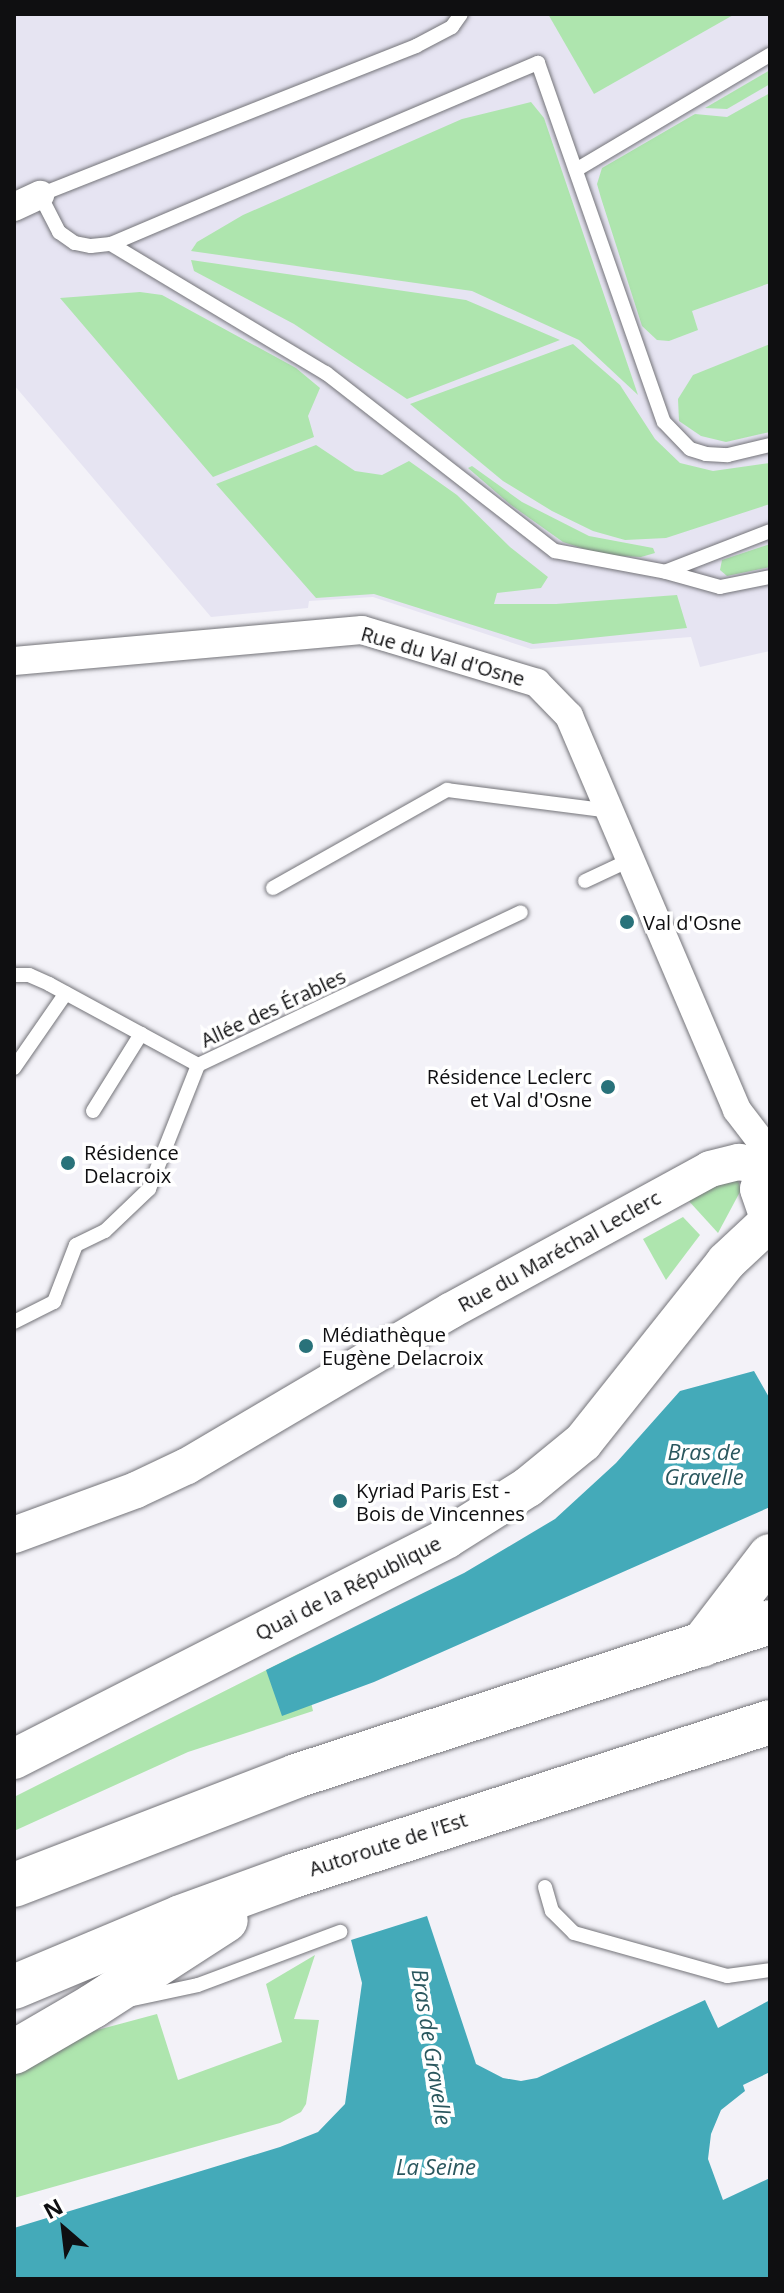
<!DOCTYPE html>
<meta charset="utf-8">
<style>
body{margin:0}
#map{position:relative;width:784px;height:2293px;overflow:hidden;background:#f3f2f8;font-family:"Open Sans",sans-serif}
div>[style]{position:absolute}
.built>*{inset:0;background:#e6e4f2}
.green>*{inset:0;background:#aee5ae}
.water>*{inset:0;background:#44aab9}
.roads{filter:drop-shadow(0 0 2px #747479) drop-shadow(0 0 2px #747479)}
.service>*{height:14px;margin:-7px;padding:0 7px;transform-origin:7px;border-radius:7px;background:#fff}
.minor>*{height:28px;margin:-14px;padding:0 14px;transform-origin:14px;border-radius:14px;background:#fff}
.tertiary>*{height:36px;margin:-18px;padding:0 18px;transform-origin:18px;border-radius:18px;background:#fff}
.secondary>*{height:40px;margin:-20px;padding:0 20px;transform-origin:20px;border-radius:20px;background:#fff}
.motorway>*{height:44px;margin:-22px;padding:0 22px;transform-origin:22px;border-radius:22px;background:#fff}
.dots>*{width:22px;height:22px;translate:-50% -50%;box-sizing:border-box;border:4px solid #fff;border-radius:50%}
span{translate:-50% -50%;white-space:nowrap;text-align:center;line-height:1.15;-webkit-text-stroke:7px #fff;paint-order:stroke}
.street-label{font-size:20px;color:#0f0f11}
.poi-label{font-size:20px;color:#0f0f11}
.left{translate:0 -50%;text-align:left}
.right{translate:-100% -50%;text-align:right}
.water-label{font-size:22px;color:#2a575e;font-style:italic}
.frame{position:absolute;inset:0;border:16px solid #0f0f11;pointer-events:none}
.north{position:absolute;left:24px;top:2189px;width:80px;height:80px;-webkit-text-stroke:6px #fff;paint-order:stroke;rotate:332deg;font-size:22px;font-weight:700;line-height:32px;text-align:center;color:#0f0f11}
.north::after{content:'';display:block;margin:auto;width:28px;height:36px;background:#0f0f11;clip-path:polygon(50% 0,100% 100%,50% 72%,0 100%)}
</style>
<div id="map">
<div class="built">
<i style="clip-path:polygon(14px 14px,770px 14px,770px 651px,700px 667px,691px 637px,531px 649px,373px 597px,309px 601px,308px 608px,211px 617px,14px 385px)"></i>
</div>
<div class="green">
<i style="clip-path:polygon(548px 14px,735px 14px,594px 94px)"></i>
<i style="clip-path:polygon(770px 70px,770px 84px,727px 109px,705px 108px)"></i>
<i style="clip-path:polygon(770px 93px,770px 283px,692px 311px,698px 330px,669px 341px,657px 340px,642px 326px,601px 198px,597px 184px,602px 168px,695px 114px,727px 117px)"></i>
<i style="clip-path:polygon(531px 102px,544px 118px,638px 395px,579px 340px,472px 291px,191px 251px,197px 242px,243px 215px,462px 119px)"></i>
<i style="clip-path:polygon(191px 260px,466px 300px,560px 340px,407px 399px,294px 324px,194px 271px)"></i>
<i style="clip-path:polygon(140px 292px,162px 295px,296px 368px,320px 388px,308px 416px,314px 437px,213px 477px,60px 298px)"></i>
<i style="clip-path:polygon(573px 344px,620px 385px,655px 439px,680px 463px,713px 471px,770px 463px,770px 504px,666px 538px,625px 540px,593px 531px,552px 511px,503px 481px,410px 404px)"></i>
<i style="clip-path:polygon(770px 344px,770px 432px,726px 442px,701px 436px,679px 421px,678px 399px,693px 375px)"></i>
<i style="clip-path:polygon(316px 445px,355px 471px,382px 475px,409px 461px,457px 495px,510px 547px,548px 577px,541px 588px,497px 593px,494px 604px,556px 604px,677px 595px,687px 628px,533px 644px,374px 594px,316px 598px,216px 484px)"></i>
<i style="clip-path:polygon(472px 466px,522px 502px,589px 536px,653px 548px,655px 553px,641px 557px,603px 555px,563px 542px,511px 505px,468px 468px)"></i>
<i style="clip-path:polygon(770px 544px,770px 567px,727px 576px,720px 570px,722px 560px)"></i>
<i style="clip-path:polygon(719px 1176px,737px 1177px,741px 1190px,718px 1233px,687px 1199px)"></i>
<i style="clip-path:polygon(683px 1217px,700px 1235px,666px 1280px,643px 1239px)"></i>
<i style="clip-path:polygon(300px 1653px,313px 1711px,188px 1752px,14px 1831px,14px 1797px)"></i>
<i style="clip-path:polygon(315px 1955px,294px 2019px,319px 2020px,306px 2104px,301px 2112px,280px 2123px,14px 2198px,14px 2075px,75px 2036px,157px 2014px,178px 2080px,282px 2042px,266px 1984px)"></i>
</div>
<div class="water">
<i style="clip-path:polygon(754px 1371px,770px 1399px,770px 1507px,374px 1682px,282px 1716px,266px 1670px,464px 1573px,555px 1519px,616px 1463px,680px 1391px)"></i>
<i style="clip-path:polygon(427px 1916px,476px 2064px,503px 2078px,521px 2081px,537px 2078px,705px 2000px,718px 2028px,770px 2000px,770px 2072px,743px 2085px,745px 2091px,721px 2110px,711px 2134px,708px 2159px,723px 2200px,770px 2178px,770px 2279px,14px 2279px,14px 2228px,280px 2147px,318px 2132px,345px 2104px,362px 1983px,351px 1940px)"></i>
</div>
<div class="roads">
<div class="service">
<i style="left:461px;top:14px;width:16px;rotate:125deg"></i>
<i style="left:452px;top:27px;width:41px;rotate:152.2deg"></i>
<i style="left:416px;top:46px;width:404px;rotate:158.4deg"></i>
<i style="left:40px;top:195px;width:42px;rotate:62.8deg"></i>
<i style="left:59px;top:232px;width:19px;rotate:35deg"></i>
<i style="left:75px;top:243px;width:16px;rotate:11deg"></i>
<i style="left:91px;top:246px;width:20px;rotate:-6deg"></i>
<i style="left:111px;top:244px;width:464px;rotate:-23deg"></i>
<i style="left:538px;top:63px;width:380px;rotate:70.7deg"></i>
<i style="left:664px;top:422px;width:37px;rotate:46deg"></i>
<i style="left:690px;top:449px;width:17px;rotate:17deg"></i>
<i style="left:706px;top:454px;width:22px;rotate:3deg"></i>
<i style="left:728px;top:455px;width:43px;rotate:-13.4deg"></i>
<i style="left:576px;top:170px;width:226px;rotate:-30.7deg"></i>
<i style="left:111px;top:244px;width:251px;rotate:31deg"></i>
<i style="left:326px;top:373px;width:290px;rotate:37.9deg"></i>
<i style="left:555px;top:551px;width:113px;rotate:10.7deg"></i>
<i style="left:666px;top:572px;width:56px;rotate:15.5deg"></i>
<i style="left:720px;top:587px;width:51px;rotate:-11.3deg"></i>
<i style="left:667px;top:571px;width:110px;rotate:-21.2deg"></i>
<i style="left:585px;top:881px;width:52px;rotate:-25.1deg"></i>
<i style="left:273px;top:888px;width:200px;rotate:-29.4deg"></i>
<i style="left:447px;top:790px;width:164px;rotate:7.3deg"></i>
<i style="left:14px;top:975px;width:15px"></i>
<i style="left:29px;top:975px;width:22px;rotate:24deg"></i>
<i style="left:49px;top:984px;width:170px;rotate:28.5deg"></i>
<i style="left:14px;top:1068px;width:91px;rotate:-55.3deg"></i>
<i style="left:93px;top:1111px;width:91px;rotate:-58.1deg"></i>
<i style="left:14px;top:1322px;width:45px;rotate:-26.6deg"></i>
<i style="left:54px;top:1302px;width:61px;rotate:-68.9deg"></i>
<i style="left:76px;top:1245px;width:32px;rotate:-26deg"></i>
<i style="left:105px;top:1231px;width:61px;rotate:-43.7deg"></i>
<i style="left:149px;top:1189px;width:133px;rotate:-68.4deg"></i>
<i style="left:198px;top:1065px;width:357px;rotate:-25.3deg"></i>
<i style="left:545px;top:1887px;width:25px;rotate:74deg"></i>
<i style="left:552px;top:1911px;width:31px;rotate:45deg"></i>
<i style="left:574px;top:1933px;width:159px;rotate:15.7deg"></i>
<i style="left:727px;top:1976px;width:43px;rotate:-7.9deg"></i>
<i style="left:133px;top:1999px;width:66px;rotate:-12.2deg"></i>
<i style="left:198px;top:1985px;width:152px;rotate:-20.5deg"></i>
</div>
<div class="minor">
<i style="left:14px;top:207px;width:29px;rotate:-25deg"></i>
<i style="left:14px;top:661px;width:349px;rotate:-5.1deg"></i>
<i style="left:362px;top:630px;width:183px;rotate:16.8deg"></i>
<i style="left:537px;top:683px;width:46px;rotate:45.9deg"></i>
<i style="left:569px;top:716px;width:428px;rotate:66.9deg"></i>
<i style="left:737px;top:1110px;width:54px;rotate:52.5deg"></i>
</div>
<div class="tertiary">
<i style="left:14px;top:1535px;width:130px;rotate:-20.2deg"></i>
<i style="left:136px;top:1490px;width:56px;rotate:-25.2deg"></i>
<i style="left:187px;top:1466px;width:305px;rotate:-30.5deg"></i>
<i style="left:450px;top:1311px;width:296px;rotate:-28.6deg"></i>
<i style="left:710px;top:1169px;width:30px;rotate:-14deg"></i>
<i style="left:739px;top:1162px;width:31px;rotate:11deg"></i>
</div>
<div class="secondary">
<i style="left:770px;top:1167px;width:24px;rotate:114deg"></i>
<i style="left:760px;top:1189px;width:31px;rotate:71deg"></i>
<i style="left:14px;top:1759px;width:486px;rotate:-27deg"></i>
<i style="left:447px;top:1538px;width:96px;rotate:-32.2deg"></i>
<i style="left:528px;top:1487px;width:71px;rotate:-39.3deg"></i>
<i style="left:583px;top:1442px;width:230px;rotate:-51.5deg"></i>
<i style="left:726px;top:1262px;width:60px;rotate:-43deg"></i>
</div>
<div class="motorway">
<i style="left:702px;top:1645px;width:112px;rotate:-52.6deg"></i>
<i style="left:14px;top:1885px;width:302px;rotate:-21.1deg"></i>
<i style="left:296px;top:1776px;width:498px;rotate:-18deg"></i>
<i style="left:14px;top:1987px;width:181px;rotate:-22.7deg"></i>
<i style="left:181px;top:1917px;width:119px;rotate:-20.1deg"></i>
<i style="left:293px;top:1876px;width:501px;rotate:-17.89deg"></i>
<i style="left:14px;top:2052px;width:91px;rotate:-30.2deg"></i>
<i style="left:93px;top:2006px;width:158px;rotate:-32.9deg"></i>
</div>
</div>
<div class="dots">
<i style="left:627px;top:922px;background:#29727a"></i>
<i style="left:608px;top:1087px;background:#29727a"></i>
<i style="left:68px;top:1163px;background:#29727a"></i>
<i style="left:306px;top:1346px;background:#29727a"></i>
<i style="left:340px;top:1501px;background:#29727a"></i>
</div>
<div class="street-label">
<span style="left:443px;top:656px;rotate:16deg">Rue du Val d'Osne</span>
<span style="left:273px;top:1008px;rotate:-25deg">Allée des Érables</span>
<span style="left:559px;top:1251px;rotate:-29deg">Rue du Maréchal Leclerc</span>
<span style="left:348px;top:1588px;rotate:-27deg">Quai de la République</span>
<span style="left:388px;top:1844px;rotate:-18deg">Autoroute de l’Est</span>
</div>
<div class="poi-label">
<span class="left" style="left:643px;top:922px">Val d'Osne</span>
<span class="right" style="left:592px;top:1088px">Résidence Leclerc<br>et Val d'Osne</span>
<span class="left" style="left:84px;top:1164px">Résidence<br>Delacroix</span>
<span class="left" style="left:322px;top:1346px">Médiathèque<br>Eugène Delacroix</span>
<span class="left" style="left:356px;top:1502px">Kyriad Paris Est -<br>Bois de Vincennes</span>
</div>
<div class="water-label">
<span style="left:704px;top:1464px">Bras de<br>Gravelle</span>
<span style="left:432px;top:2047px;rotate:81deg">Bras de Gravelle</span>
<span style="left:436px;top:2167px">La Seine</span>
</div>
<div class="frame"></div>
<div class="north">N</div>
</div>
